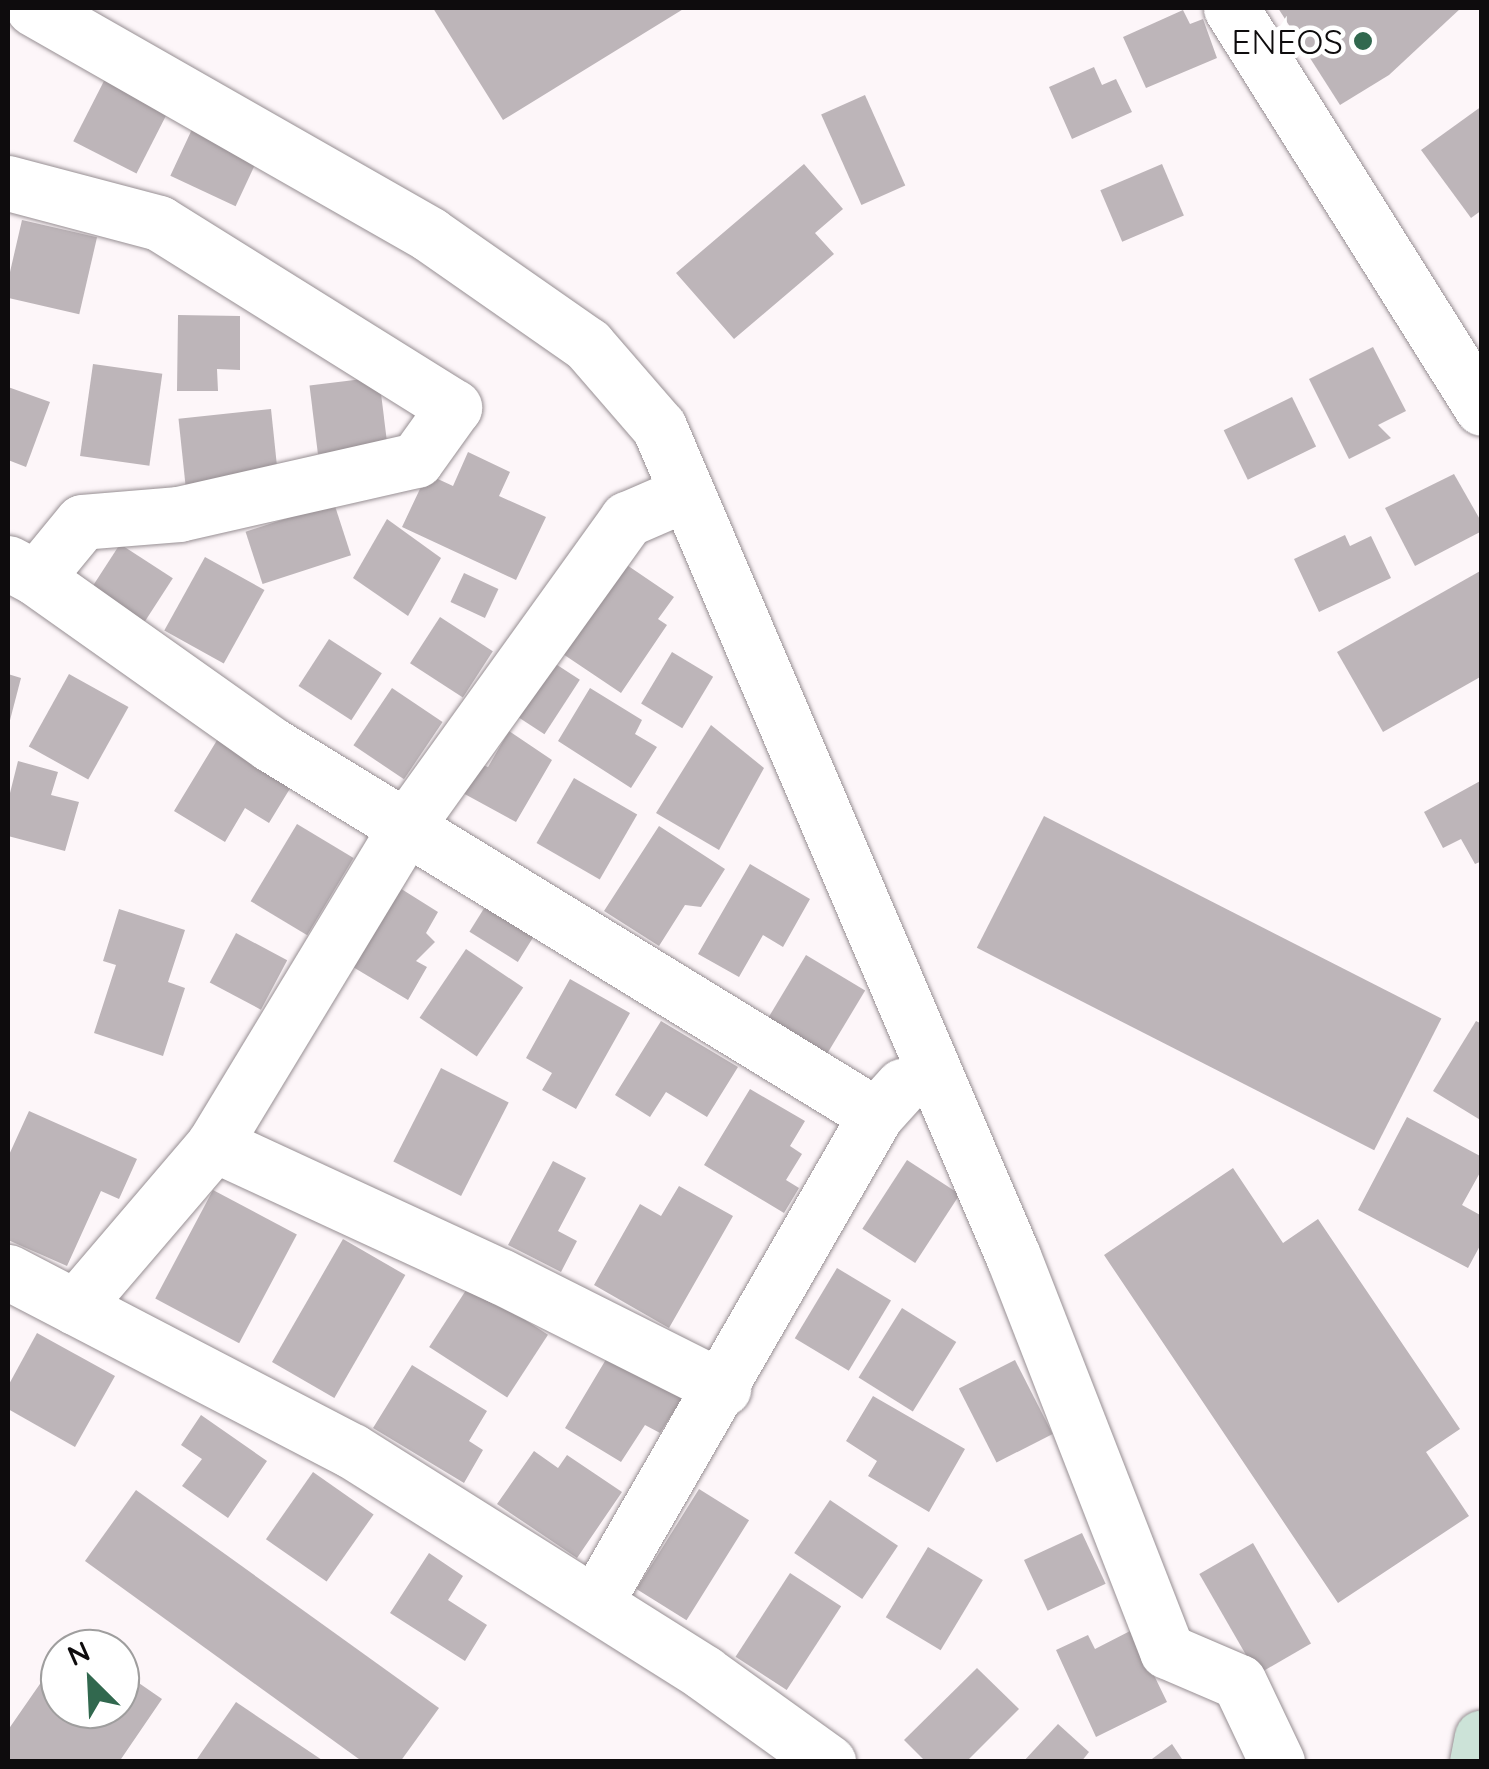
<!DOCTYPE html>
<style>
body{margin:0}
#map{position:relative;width:1489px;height:1769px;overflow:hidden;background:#fdf6f9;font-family:Quicksand,sans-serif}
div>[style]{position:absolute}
.building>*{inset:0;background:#bdb5b9;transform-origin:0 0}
.roads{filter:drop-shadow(0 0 2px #978f93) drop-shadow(0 0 2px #978f93)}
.street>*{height:55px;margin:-27.5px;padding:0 27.5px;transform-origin:27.5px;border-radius:27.5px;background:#fff}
.secondary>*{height:55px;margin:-27.5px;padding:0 27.5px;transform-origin:27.5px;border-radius:27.5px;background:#cce3d8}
.dots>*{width:28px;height:28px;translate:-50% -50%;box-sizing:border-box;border:5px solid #fff;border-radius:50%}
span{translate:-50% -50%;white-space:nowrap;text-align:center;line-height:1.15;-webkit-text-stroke:9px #fff;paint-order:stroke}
.poi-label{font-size:35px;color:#0e0c0d}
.right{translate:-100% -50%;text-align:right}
.frame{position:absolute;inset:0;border:10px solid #0e0c0d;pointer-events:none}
.north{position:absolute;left:40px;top:1629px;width:100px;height:100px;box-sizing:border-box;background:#fff;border:2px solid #9f9e9e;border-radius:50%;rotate:336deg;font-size:28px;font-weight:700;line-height:40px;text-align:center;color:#0e0c0d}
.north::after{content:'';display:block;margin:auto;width:35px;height:45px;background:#31684e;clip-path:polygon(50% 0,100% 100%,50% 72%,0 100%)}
</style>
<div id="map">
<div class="building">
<i style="clip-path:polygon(433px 8px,685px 8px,503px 120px)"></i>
<i style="clip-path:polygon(1278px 8px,1461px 8px,1389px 75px,1340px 105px)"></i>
<i style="clip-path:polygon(1183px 10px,1190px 24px,1203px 19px,1217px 58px,1146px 88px,1123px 37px)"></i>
<i style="clip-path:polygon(1094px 67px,1102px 85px,1116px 79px,1132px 112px,1072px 139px,1049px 87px)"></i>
<i style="left:105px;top:79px;width:71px;height:70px;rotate:27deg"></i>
<i style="left:865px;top:95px;width:99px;height:48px;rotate:66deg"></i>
<i style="clip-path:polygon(1482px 106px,1482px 210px,1471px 218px,1421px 150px)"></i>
<i style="left:194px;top:125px;width:72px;height:56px;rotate:25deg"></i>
<i style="clip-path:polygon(804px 164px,843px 209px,815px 233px,834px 254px,734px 339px,676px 273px)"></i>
<i style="left:1162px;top:164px;width:56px;height:67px;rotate:67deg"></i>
<i style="left:22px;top:220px;width:77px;height:79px;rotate:13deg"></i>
<i style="clip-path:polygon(178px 315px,240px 316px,240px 370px,217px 369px,218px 391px,177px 391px)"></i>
<i style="clip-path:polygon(1373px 347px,1406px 411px,1378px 425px,1391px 438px,1349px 459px,1309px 379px)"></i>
<i style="left:93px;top:364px;width:70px;height:93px;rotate:8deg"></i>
<i style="left:379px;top:377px;width:69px;height:70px;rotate:83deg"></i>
<i style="clip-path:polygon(8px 387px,50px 402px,26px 467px,8px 460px)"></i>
<i style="left:1292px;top:397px;width:55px;height:76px;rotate:64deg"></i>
<i style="left:271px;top:409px;width:68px;height:93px;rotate:84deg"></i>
<i style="clip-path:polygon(468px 452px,510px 472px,499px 496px,546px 517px,516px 580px,402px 527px,427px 474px,453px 486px)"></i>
<i style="clip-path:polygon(1454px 474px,1482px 523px,1482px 531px,1415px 566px,1385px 508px)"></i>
<i style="left:334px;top:503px;width:55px;height:93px;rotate:72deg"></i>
<i style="clip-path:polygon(387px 519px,441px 558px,408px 616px,353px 578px)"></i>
<i style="clip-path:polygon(1345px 535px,1350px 546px,1371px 536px,1391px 578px,1319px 612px,1294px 559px)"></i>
<i style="left:120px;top:544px;width:63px;height:55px;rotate:33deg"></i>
<i style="left:205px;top:557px;width:68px;height:84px;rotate:29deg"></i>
<i style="clip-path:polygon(618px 559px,674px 597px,658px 619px,667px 625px,621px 693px,557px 650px)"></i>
<i style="clip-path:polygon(1482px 570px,1482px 676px,1383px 732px,1337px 652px)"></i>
<i style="left:464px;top:573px;width:38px;height:32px;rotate:25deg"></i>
<i style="left:440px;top:617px;width:63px;height:55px;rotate:33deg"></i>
<i style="left:329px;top:639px;width:63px;height:56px;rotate:33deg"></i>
<i style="left:672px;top:652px;width:48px;height:60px;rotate:31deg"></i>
<i style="left:548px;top:659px;width:38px;height:65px;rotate:33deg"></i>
<i style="clip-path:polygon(8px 674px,21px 678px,9px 724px,8px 724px)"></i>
<i style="left:69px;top:674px;width:68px;height:83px;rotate:29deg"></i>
<i style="left:392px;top:688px;width:61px;height:69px;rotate:34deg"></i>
<i style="clip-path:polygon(590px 688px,642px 720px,635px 734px,657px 747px,631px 788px,558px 741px)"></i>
<i style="clip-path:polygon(711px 725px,764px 768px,719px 850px,656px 813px)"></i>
<i style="clip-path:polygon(509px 731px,552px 760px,516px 822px,461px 792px,477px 763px,488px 767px)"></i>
<i style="clip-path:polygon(222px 732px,297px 777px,269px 823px,245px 808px,225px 842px,174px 811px)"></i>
<i style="clip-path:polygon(18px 761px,58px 772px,51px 795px,79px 802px,65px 851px,8px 836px,8px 801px)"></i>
<i style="left:574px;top:778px;width:73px;height:75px;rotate:30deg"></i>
<i style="clip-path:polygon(1482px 780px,1482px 861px,1475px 864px,1461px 839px,1443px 848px,1424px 812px)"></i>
<i style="left:1044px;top:816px;width:446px;height:148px;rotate:27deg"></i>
<i style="left:297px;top:824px;width:66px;height:90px;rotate:31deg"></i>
<i style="clip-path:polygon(659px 826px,725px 869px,701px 907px,685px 905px,659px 946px,604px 911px)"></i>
<i style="clip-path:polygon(750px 864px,810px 899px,783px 947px,763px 935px,739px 977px,698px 954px)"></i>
<i style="clip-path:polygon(395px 885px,438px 912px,426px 933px,435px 942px,416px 961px,427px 967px,408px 1000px,348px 964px)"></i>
<i style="left:488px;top:902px;width:57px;height:35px;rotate:32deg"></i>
<i style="clip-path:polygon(119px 909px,185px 930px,168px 982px,185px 988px,163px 1056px,94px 1033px,116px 965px,103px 961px)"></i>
<i style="left:236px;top:933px;width:58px;height:56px;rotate:28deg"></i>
<i style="left:466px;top:949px;width:69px;height:83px;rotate:34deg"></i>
<i style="left:806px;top:955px;width:69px;height:75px;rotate:31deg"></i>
<i style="clip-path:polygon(570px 979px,630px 1013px,576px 1109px,542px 1090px,552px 1073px,526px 1058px)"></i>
<i style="clip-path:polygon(661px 1021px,738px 1067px,707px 1117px,666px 1092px,650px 1117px,615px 1095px)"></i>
<i style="clip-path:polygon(1476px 1021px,1482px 1024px,1482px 1121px,1433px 1091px)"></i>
<i style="left:441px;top:1068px;width:76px;height:105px;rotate:27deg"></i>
<i style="clip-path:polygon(750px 1089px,805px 1121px,790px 1146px,802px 1154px,786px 1180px,799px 1188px,784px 1213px,704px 1165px)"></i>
<i style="clip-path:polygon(29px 1111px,137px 1159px,119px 1199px,101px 1191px,67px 1266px,8px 1240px,8px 1157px)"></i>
<i style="clip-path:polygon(1407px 1117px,1482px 1157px,1482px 1169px,1462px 1205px,1482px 1216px,1482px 1242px,1468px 1268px,1358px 1210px)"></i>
<i style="left:907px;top:1160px;width:63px;height:82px;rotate:33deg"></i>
<i style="clip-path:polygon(553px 1161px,586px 1178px,558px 1231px,577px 1241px,561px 1272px,508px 1245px)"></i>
<i style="clip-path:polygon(1233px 1168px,1283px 1243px,1318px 1219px,1460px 1429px,1426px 1452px,1469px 1516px,1338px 1603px,1104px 1255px)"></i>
<i style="clip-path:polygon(679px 1186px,733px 1216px,669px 1328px,594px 1285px,640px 1204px,661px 1216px)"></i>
<i style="left:213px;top:1190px;width:95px;height:123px;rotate:28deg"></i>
<i style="left:343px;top:1239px;width:72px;height:142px;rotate:30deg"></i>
<i style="left:837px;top:1268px;width:63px;height:82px;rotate:31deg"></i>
<i style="left:470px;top:1284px;width:93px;height:75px;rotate:33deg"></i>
<i style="left:902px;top:1308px;width:64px;height:82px;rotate:32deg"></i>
<i style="clip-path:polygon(37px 1333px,115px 1376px,75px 1447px,8px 1409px,8px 1386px)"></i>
<i style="clip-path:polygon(611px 1351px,684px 1396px,660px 1433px,645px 1425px,621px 1462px,565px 1428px)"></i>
<i style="left:1015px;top:1360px;width:83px;height:63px;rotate:63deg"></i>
<i style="clip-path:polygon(412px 1365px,487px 1411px,469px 1441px,483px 1450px,464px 1483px,373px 1428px)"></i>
<i style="clip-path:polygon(873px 1396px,965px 1449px,929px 1512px,868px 1476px,877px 1461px,846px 1441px)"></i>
<i style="clip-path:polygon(201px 1415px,267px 1461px,228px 1518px,182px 1486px,202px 1459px,181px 1445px)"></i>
<i style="clip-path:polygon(534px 1451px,558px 1468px,567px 1455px,622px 1492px,577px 1558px,497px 1504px)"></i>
<i style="left:313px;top:1472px;width:74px;height:82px;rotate:35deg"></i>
<i style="left:699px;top:1489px;width:59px;height:118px;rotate:32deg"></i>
<i style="clip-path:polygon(136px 1490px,439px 1708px,400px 1762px,363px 1762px,85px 1561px)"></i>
<i style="left:830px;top:1500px;width:82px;height:64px;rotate:34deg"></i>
<i style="left:1082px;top:1533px;width:56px;height:64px;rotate:65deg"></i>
<i style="left:1253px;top:1543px;width:116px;height:62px;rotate:60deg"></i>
<i style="left:928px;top:1547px;width:64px;height:82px;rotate:31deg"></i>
<i style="clip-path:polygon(429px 1553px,463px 1576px,448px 1600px,487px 1625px,465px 1661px,390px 1613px)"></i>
<i style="left:790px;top:1573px;width:61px;height:100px;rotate:33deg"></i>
<i style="clip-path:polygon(1132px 1630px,1167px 1702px,1096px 1737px,1056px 1650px,1088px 1635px,1095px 1649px)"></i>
<i style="clip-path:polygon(72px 1637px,90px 1649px,64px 1649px)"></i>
<i style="clip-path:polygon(60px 1655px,60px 1709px,120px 1709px,120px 1670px,162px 1699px,119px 1762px,8px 1762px,8px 1730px)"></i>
<i style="clip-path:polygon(977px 1668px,1019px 1709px,966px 1762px,926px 1762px,904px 1740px)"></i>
<i style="clip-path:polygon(236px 1702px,325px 1762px,195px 1762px)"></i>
<i style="clip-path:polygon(1058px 1724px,1089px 1752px,1081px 1762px,1023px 1762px)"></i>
<i style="clip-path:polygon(1172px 1744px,1184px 1762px,1148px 1762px)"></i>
</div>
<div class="roads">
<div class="street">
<i style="left:33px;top:8px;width:456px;rotate:29.7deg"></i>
<i style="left:429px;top:234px;width:194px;rotate:34.9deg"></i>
<i style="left:588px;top:345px;width:108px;rotate:49.1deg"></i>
<i style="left:659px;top:427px;width:901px;rotate:66.88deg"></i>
<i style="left:1013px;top:1256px;width:424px;rotate:68.7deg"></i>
<i style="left:1167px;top:1651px;width:78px;rotate:23.3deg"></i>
<i style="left:1239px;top:1682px;width:89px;rotate:64.6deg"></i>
<i style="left:1231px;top:8px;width:472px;rotate:57.9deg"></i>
<i style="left:8px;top:183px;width:156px;rotate:14.8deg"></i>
<i style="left:159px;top:223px;width:348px;rotate:32deg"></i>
<i style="left:454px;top:407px;width:65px;rotate:125.6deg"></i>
<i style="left:416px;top:460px;width:243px;rotate:167.2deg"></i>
<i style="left:179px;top:514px;width:97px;rotate:175.3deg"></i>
<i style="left:82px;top:522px;width:72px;rotate:129.4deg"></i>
<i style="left:8px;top:563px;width:32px;rotate:28deg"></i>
<i style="left:36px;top:578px;width:289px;rotate:35.3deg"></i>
<i style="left:272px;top:745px;width:708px;rotate:31.49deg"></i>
<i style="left:214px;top:1144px;width:315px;rotate:24.8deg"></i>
<i style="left:500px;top:1276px;width:250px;rotate:26.7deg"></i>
<i style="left:8px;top:1272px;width:388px;rotate:27.5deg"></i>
<i style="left:352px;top:1451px;width:416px;rotate:32.2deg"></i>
<i style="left:704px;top:1673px;width:153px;rotate:35.7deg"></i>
<i style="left:75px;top:1307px;width:214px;rotate:-49.5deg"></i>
<i style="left:214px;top:1144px;width:373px;rotate:-58.8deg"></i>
<i style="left:407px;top:825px;width:377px;rotate:-54.3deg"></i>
<i style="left:627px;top:519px;width:65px;rotate:-23.4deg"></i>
<i style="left:595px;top:1603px;width:563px;rotate:-60.07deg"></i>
<i style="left:876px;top:1115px;width:39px;rotate:-48deg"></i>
</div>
<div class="secondary">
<i style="left:1477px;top:1762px;width:25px;rotate:-79deg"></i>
</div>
</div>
<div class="dots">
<i style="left:1363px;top:41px;background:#31684e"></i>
</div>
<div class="poi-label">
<span class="right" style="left:1343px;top:41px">ENEOS</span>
</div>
<div class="frame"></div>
<div class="north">N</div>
</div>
